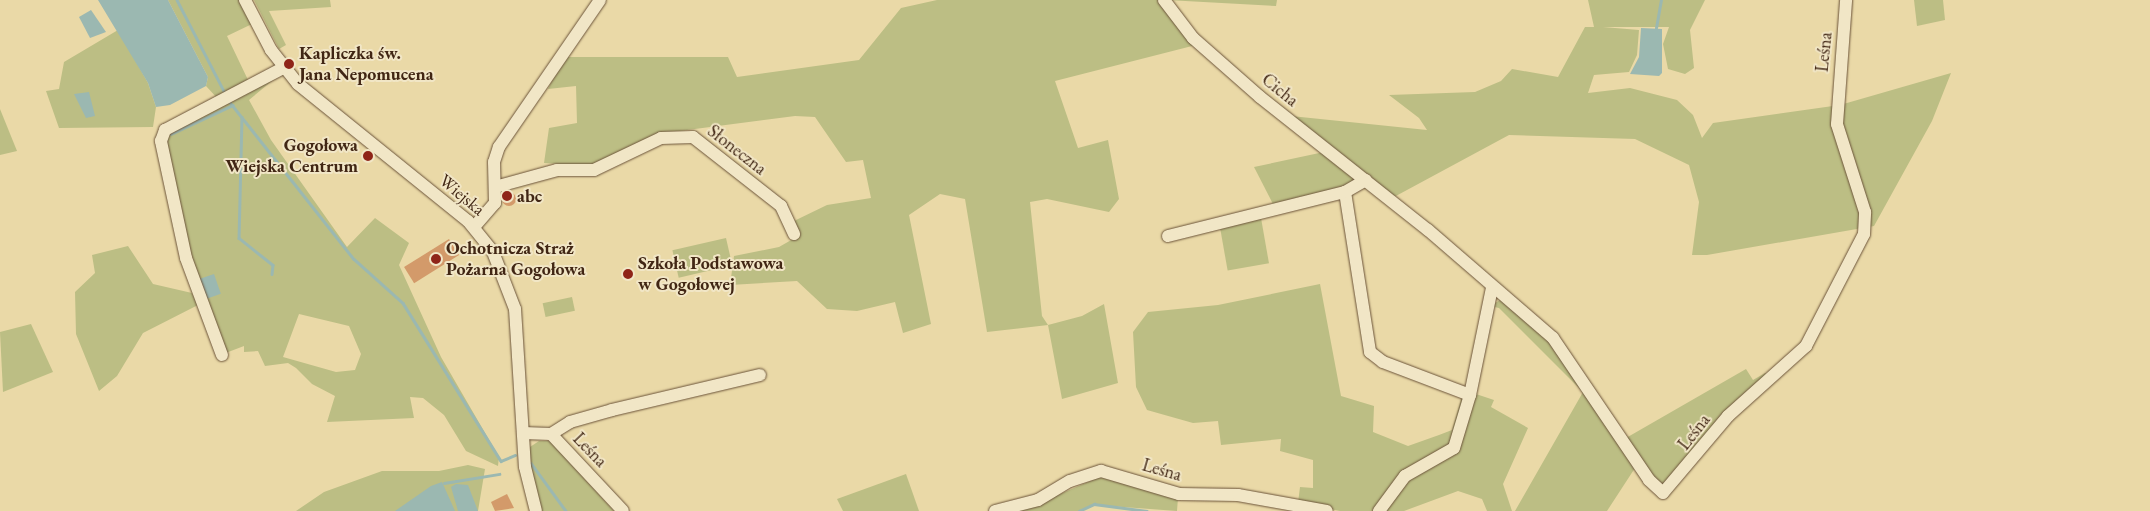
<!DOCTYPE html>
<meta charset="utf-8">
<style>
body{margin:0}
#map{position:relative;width:2150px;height:511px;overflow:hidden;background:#ead9a7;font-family:"EB Garamond",serif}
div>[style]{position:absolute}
.green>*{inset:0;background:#bcbe84;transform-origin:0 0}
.water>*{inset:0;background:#9bb8b1;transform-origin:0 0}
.stream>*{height:2.5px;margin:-1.25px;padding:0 1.25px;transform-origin:1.25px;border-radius:1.25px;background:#9bb8b1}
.building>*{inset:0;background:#d39a6a;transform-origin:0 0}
.round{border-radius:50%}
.roads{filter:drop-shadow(0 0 1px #6b5339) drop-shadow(0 0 1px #6b5339)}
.minor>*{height:12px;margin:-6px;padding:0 6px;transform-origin:6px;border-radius:6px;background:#f1e6c6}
.dots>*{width:14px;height:14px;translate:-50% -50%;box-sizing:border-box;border:2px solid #f1e6c6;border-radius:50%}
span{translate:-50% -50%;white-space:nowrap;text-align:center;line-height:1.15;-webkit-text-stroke:4px #f1e6c6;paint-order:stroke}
.street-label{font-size:18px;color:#412614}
.poi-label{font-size:18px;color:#412614;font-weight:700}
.left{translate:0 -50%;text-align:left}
.right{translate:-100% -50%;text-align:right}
</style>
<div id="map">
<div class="green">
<i style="clip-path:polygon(168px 0,240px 0,252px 24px,227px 36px,249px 82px,218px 99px,206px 86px,208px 77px)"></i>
<i style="clip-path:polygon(254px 0,330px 0,331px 7px,269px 11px,286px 45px,279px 49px)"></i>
<i style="clip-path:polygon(937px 0,1159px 0,1196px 45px,1055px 81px,1078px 148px,1108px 140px,1119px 199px,1109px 212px,1047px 199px,1030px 202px,1042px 316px,1048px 325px,1082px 316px,1104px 304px,1118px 383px,1062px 399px,1048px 325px,987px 332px,965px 199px,940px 194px,909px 215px,931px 324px,903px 333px,895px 302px,857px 311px,827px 309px,797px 281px,730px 285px,734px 256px,779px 247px,800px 235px,794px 221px,827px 205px,871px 198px,863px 160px,846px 162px,815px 117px,795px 116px,664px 133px,595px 166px,544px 163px,549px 128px,577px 123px,576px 86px,548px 89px,563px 57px,728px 57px,737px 77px,859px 60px,901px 8px)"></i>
<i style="clip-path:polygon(1167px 0,1277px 0,1276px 6px)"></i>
<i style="clip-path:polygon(1588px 0,1705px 0,1690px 30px,1694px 68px,1685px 74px,1668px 69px,1663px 44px,1669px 27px,1603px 27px,1639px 30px,1637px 55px,1629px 72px,1594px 75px,1588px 93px,1630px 88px,1677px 100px,1693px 115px,1702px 138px,1713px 123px,1840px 105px,1951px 73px,1932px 121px,1874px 226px,1707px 255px,1692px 255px,1699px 202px,1689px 165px,1635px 139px,1509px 135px,1394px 197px,1291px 116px,1427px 130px,1419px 118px,1389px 95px,1475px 92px,1501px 81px,1512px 69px,1558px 77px,1585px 27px,1594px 27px)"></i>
<i style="clip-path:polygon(1914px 0,1943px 0,1945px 20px,1917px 26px)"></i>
<i style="clip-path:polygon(118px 30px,148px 83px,156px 107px,153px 127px,59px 128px,46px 91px,59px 89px,64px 62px)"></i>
<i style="clip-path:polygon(evenodd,278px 76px,249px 100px,271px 140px,347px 247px,375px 218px,409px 243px,399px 265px,441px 357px,499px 457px,498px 466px,466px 451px,444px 415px,423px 398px,410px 397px,414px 418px,327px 422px,335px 396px,312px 384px,296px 368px,288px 363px,265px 366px,258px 351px,244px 352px,244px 346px,223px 354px,187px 241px,165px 140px,168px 132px,278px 76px,299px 314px,349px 326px,361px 354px,355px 370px,336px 372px,283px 357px,299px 314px)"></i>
<i style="clip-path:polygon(0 109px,17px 151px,0 155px)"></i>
<i style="clip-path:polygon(1324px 152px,1358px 181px,1355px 185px,1274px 206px,1254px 167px)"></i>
<i style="left:1261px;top:218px;width:46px;height:42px;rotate:80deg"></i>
<i style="left:726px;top:238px;width:28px;height:55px;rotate:77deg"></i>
<i style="clip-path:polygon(128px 246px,153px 284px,192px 293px,198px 305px,143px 333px,117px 376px,99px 391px,76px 334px,75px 292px,95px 273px,92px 255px)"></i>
<i style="clip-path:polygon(1320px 284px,1341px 396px,1374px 406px,1373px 432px,1408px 446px,1439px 435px,1452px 430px,1462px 396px,1476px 394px,1494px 400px,1491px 407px,1528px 428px,1503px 484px,1512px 511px,1487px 511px,1482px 499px,1458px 491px,1404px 511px,1340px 511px,1298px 503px,1300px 487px,1313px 488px,1313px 460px,1280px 451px,1281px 439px,1221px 445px,1218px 421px,1193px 423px,1147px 410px,1136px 387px,1133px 332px,1148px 312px,1218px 305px)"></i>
<i style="left:572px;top:297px;width:14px;height:30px;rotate:78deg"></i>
<i style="clip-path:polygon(1500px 300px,1547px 336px,1635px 468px,1607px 511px,1515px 511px,1583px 392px,1499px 308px,1490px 306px)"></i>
<i style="clip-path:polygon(31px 324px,53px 372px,3px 392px,0 332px)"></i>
<i style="clip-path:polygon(1746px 369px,1753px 380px,1765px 373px,1770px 376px,1678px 475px,1659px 488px,1626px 438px)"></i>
<i style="clip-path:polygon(539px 441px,550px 441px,614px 511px,541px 511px,530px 472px,530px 447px)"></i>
<i style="clip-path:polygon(468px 465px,485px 469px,478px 511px,296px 511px,324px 492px,382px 471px,439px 471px)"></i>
<i style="clip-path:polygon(906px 474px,919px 511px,843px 511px,837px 499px)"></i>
<i style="clip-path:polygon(1104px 475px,1178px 498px,1177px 511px,1096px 505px,1080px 511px,1021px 511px)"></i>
</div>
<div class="water">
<i style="clip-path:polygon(98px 0,168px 0,208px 77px,206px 86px,170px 105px,156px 107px,148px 83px)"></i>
<i style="clip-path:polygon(91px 10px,106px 32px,90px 38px,79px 17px)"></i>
<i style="clip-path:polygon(1641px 28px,1662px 29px,1662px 73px,1659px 76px,1630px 74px,1639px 57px)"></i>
<i style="clip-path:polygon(89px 92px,95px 116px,86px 118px,74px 94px)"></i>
<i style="left:214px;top:274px;width:21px;height:17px;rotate:71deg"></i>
<i style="clip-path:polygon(442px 482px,455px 511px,395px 511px,431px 486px)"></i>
<i style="clip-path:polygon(456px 484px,468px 485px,478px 511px,458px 511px,451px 487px)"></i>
</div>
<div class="stream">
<i style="left:177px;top:0;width:105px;rotate:62.7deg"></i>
<i style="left:1656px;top:28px;width:28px;rotate:-80deg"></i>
<i style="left:229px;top:101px;width:201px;rotate:51.7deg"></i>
<i style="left:354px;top:259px;width:66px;rotate:41.9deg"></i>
<i style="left:403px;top:303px;width:186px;rotate:58.2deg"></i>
<i style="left:242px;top:117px;width:121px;rotate:91.4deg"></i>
<i style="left:239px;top:238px;width:43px;rotate:38.5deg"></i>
<i style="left:273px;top:265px;width:9px;rotate:96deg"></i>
<i style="left:171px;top:134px;width:68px;rotate:-25.1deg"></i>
<i style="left:501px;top:461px;width:15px;rotate:-23deg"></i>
<i style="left:531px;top:463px;width:59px;rotate:53.9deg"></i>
<i style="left:444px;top:483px;width:56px;rotate:-9.3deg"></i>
<i style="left:1079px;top:511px;width:17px;rotate:-25deg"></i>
<i style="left:1094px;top:504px;width:53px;rotate:7.5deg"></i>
</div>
<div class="building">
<i class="round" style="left:502px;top:192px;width:14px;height:14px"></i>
<i style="left:449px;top:239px;width:19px;height:53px;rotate:58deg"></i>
<i style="clip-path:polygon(507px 494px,514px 508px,495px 511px,491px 502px)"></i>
</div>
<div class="roads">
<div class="minor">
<i style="left:245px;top:0;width:56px;rotate:62.5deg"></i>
<i style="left:271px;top:50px;width:43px;rotate:51.5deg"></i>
<i style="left:298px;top:84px;width:218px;rotate:38.9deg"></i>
<i style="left:468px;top:221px;width:40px;rotate:51deg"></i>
<i style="left:493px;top:252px;width:61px;rotate:68.9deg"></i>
<i style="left:515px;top:309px;width:158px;rotate:86.4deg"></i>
<i style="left:525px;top:467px;width:45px;rotate:76deg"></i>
<i style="left:1164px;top:0;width:48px;rotate:52.7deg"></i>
<i style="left:1193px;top:38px;width:89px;rotate:41.4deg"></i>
<i style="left:1260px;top:97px;width:214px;rotate:38.4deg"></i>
<i style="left:1428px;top:230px;width:165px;rotate:40.8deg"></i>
<i style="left:1553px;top:338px;width:171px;rotate:55.9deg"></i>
<i style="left:1649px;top:480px;width:19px;rotate:43deg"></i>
<i style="left:1663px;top:493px;width:101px;rotate:-49.8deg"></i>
<i style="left:1728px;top:416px;width:105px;rotate:-41.9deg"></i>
<i style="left:1806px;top:346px;width:126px;rotate:-62.6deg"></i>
<i style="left:1864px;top:234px;width:22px;rotate:-87deg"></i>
<i style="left:1865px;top:212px;width:92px;rotate:-107.7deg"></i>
<i style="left:1837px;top:124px;width:124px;rotate:-85.8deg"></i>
<i style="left:495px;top:187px;width:64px;rotate:-15.3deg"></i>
<i style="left:557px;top:170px;width:37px"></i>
<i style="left:594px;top:170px;width:74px;rotate:-25.5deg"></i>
<i style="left:661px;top:138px;width:32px;rotate:-2deg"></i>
<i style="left:693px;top:137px;width:112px;rotate:38.1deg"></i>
<i style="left:781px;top:206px;width:31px;rotate:65deg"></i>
<i style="left:1345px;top:192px;width:162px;rotate:81.1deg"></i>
<i style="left:1370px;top:352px;width:16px;rotate:38deg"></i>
<i style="left:1383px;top:362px;width:93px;rotate:20.8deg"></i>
<i style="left:474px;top:227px;width:32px;rotate:-49deg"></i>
<i style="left:495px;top:203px;width:41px;rotate:-91.4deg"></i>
<i style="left:494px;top:162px;width:16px;rotate:-72deg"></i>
<i style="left:499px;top:147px;width:178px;rotate:-55.5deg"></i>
<i style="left:1168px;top:236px;width:182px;rotate:-14deg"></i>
<i style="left:1345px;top:192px;width:24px;rotate:-30deg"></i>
<i style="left:222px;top:355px;width:103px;rotate:-110.4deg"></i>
<i style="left:186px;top:258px;width:120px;rotate:-102.1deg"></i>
<i style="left:161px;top:141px;width:12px;rotate:-70deg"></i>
<i style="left:165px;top:130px;width:133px;rotate:-27.7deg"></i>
<i style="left:523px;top:433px;width:28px;rotate:2deg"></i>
<i style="left:551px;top:434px;width:105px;rotate:46.9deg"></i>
<i style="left:551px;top:434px;width:22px;rotate:-32deg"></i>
<i style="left:570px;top:422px;width:44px;rotate:-15.9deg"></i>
<i style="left:612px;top:410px;width:152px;rotate:-13.3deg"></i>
<i style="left:995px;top:511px;width:44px;rotate:-14.3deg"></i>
<i style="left:1038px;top:500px;width:37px;rotate:-31deg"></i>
<i style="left:1070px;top:481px;width:33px;rotate:-18deg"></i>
<i style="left:1101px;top:471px;width:81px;rotate:16.4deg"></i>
<i style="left:1179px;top:494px;width:59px;rotate:1deg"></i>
<i style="left:1238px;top:495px;width:90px;rotate:10.2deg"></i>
<i style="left:1379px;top:511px;width:44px;rotate:-53.4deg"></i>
<i style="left:1405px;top:476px;width:56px;rotate:-29.7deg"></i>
<i style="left:1454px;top:448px;width:55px;rotate:-73.2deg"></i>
<i style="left:1470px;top:395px;width:109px;rotate:-78.4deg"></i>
</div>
</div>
<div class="dots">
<i style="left:289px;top:64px;background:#8f2418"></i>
<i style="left:368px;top:156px;background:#8f2418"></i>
<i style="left:507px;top:196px;background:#8f2418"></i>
<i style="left:436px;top:259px;background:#8f2418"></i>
<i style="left:628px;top:274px;background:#8f2418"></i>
</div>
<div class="street-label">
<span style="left:1824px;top:52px;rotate:-84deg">Leśna</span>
<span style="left:1280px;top:90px;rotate:39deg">Cicha</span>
<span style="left:737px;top:150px;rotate:38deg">Słoneczna</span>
<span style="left:462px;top:195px;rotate:40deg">Wiejska</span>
<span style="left:1694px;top:432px;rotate:-52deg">Leśna</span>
<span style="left:590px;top:450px;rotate:46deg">Leśna</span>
<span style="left:1162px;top:470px;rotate:16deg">Leśna</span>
</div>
<div class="poi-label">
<span class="left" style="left:299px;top:64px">Kapliczka św.<br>Jana Nepomucena</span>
<span class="right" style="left:358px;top:156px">Gogołowa<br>Wiejska Centrum</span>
<span class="left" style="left:517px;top:196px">abc</span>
<span class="left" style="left:446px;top:259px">Ochotnicza Straż<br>Pożarna Gogołowa</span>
<span class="left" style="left:638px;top:274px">Szkoła Podstawowa<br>w Gogołowej</span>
</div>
</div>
